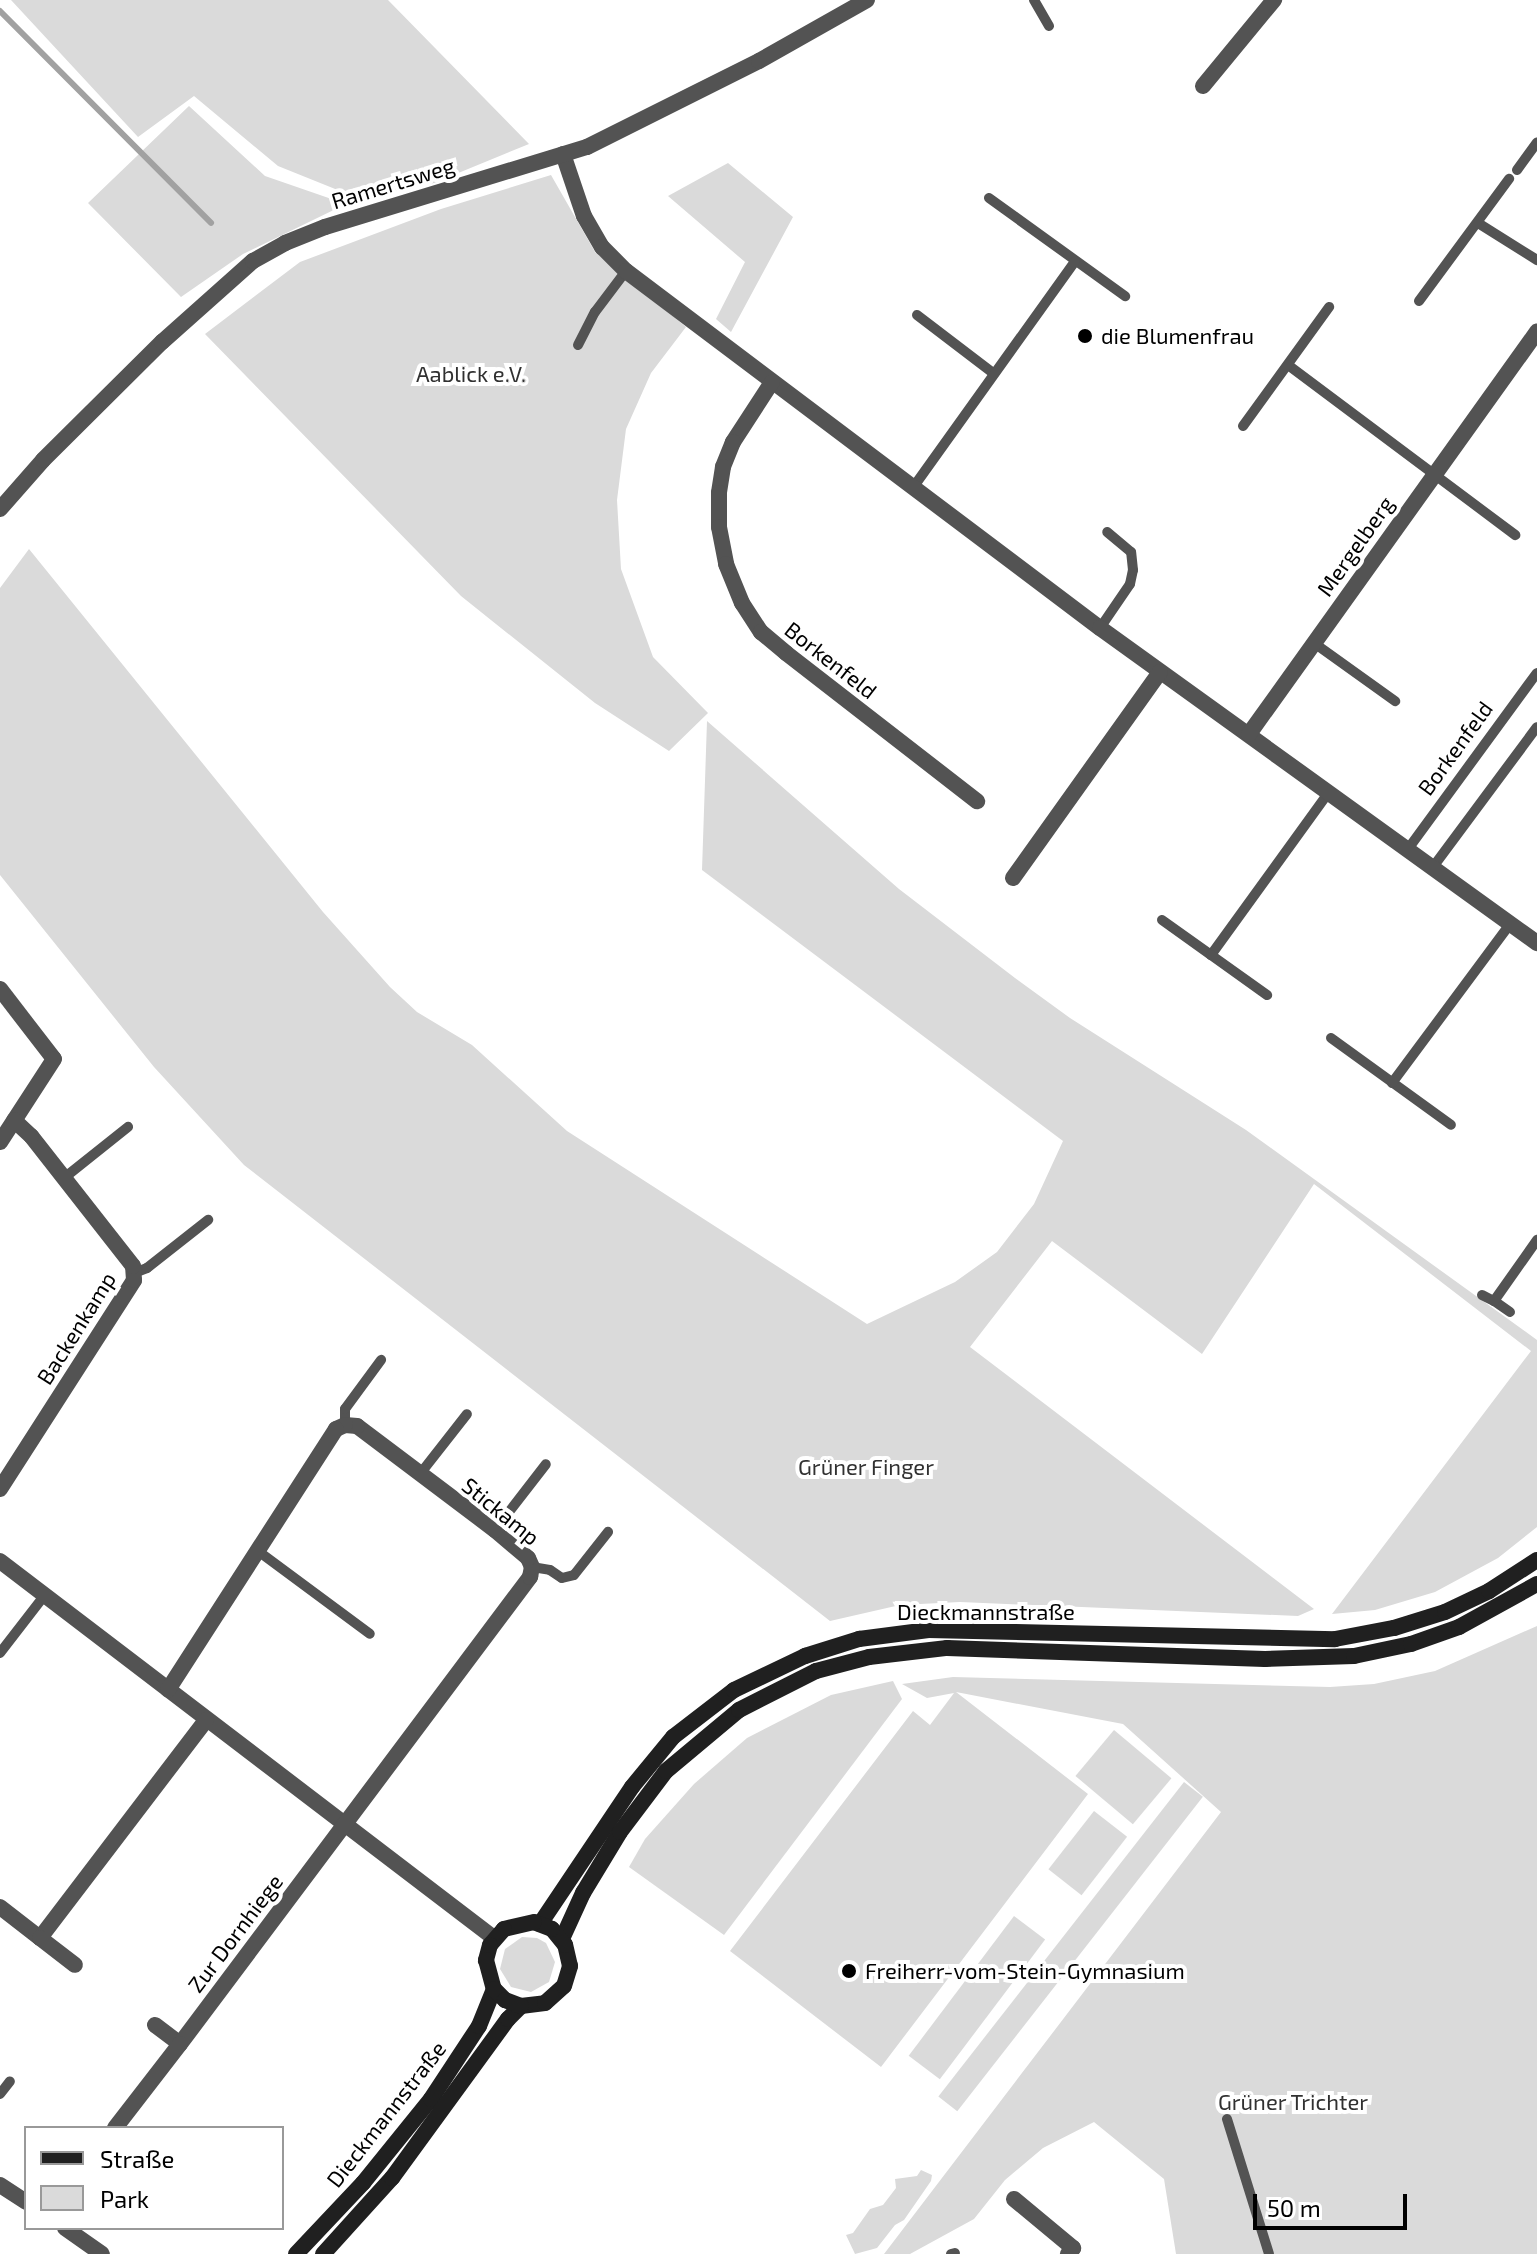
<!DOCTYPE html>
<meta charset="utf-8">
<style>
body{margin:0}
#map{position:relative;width:1537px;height:2254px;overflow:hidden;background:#fff;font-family:"Exo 2",sans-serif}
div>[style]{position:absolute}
.green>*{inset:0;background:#dadada;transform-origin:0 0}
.stream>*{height:6px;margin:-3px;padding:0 3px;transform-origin:3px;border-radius:3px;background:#a1a1a1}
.lane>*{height:10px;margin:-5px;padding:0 5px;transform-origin:5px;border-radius:5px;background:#535353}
.street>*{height:16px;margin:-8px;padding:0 8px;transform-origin:8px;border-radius:8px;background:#535353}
.secondary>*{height:16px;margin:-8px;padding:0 8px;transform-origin:8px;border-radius:8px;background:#202020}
.dots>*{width:22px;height:22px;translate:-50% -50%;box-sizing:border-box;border:4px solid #fff;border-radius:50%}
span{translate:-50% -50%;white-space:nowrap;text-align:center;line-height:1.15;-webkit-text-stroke:8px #fff;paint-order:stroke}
.street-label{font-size:22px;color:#000}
.poi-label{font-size:22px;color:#000}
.left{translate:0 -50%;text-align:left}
.park-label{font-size:22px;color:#313131}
.legend{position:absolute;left:24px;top:2126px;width:260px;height:104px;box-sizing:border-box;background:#fff;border:2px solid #999;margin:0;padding:10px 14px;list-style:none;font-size:24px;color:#000}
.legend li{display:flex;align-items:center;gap:16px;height:40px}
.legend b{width:40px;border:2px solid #999}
.scale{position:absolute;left:1253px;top:2194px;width:154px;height:36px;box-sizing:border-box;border:4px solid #000;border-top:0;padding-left:10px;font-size:24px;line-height:28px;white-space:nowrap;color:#000;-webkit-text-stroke:6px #fff;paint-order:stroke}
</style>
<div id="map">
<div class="green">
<i style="clip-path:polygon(11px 0,388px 0,529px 144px,434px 183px,360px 199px,278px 166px,194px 96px,138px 137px)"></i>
<i style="clip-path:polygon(189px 106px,265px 176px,346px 204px,243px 254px,181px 297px,88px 203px)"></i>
<i style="clip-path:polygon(728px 163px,793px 217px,731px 332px,716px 319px,745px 262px,668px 196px)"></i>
<i style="clip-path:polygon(551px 175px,595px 252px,686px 327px,651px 373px,626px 429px,617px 500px,621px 569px,653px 657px,708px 713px,669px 751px,595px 703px,461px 596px,205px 334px,300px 262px,441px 209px)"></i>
<i style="clip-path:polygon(29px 549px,323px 912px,390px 987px,417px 1012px,472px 1045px,567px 1131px,867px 1324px,955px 1282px,997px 1252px,1034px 1204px,1063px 1141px,702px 870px,707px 721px,899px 889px,1015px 978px,1070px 1018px,1246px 1130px,1537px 1340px,1537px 1527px,1498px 1558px,1435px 1592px,1375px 1610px,1332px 1614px,1531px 1351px,1314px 1184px,1202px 1354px,1052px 1241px,970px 1347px,1314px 1609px,1298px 1616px,960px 1602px,900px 1605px,830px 1621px,244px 1165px,154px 1067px,0 875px,0 588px)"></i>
<i style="clip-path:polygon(1537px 1626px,1537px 2254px,1176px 2254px,1164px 2179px,1094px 2122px,1043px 2148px,1005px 2180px,974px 2219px,910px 2254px,884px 2254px,1221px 1812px,1123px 1724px,956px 1692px,1088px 1794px,881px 2067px,730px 1951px,913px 1711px,930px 1725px,954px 1693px,927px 1698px,902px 1684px,953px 1677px,1330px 1687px,1374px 1684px,1435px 1671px)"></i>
<i style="clip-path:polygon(893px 1681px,902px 1699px,724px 1935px,629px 1867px,645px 1839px,694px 1784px,747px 1738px,831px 1695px)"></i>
<i style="left:1114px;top:1730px;width:75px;height:60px;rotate:40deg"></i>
<i style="left:1184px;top:1782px;width:24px;height:399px;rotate:38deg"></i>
<i style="left:1094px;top:1811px;width:42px;height:74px;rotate:38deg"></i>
<i style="left:1014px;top:1916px;width:39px;height:175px;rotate:37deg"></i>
<i style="clip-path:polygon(522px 1937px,537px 1938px,546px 1943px,555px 1962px,549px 1982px,531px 1992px,511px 1987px,500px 1969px,505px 1949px)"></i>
<i style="clip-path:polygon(921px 2170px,932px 2175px,931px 2181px,904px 2220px,895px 2225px,877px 2248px,855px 2254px,846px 2235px,853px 2233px,870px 2209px,883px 2205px,896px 2188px,895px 2179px,917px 2176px)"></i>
</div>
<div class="stream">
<i style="left:0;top:11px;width:299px;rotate:45.1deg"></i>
</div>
<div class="lane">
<i style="left:1034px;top:0;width:30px;rotate:60deg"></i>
<i style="left:1517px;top:170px;width:34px;rotate:-54deg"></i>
<i style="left:989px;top:198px;width:168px;rotate:35.8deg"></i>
<i style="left:1478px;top:223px;width:70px;rotate:32.1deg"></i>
<i style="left:1419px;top:301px;width:152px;rotate:-53.6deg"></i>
<i style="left:917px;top:315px;width:96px;rotate:37.3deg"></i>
<i style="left:578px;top:345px;width:37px;rotate:-63deg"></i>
<i style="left:595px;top:312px;width:51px;rotate:-52.9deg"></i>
<i style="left:1288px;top:365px;width:284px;rotate:36.8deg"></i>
<i style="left:1243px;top:426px;width:147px;rotate:-54.1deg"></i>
<i style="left:912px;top:489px;width:280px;rotate:-54.4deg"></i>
<i style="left:1100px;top:628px;width:53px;rotate:-55.7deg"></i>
<i style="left:1130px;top:584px;width:14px;rotate:-78deg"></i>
<i style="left:1133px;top:570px;width:18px;rotate:-96deg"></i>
<i style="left:1131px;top:552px;width:31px;rotate:-140deg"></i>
<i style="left:1314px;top:643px;width:100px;rotate:35.6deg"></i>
<i style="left:1408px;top:849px;width:218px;rotate:-53.8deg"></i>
<i style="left:1433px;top:867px;width:174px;rotate:-53.4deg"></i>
<i style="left:1162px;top:920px;width:60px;rotate:35.5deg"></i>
<i style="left:1211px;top:955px;width:201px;rotate:-54.1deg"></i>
<i style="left:1211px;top:955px;width:69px;rotate:35.5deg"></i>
<i style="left:1331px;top:1038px;width:148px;rotate:35.9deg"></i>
<i style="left:1392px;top:1083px;width:198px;rotate:-53.4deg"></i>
<i style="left:64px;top:1178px;width:82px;rotate:-38.6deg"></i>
<i style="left:134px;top:1273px;width:14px;rotate:-21deg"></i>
<i style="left:147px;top:1268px;width:78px;rotate:-38.2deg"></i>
<i style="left:1482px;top:1295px;width:13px;rotate:27deg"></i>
<i style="left:1510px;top:1312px;width:19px;rotate:-145deg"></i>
<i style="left:1494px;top:1301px;width:75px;rotate:-54.8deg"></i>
<i style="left:345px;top:1425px;width:16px;rotate:-90deg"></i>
<i style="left:345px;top:1409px;width:61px;rotate:-53.7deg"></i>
<i style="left:420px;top:1474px;width:76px;rotate:-51.9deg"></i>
<i style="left:495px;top:1530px;width:83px;rotate:-52.3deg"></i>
<i style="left:258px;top:1551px;width:139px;rotate:36.5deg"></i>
<i style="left:532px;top:1567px;width:18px;rotate:9deg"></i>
<i style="left:550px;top:1570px;width:14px;rotate:34deg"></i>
<i style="left:562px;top:1578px;width:12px;rotate:-14deg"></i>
<i style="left:574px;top:1575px;width:55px;rotate:-51.7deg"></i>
<i style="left:0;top:1653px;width:72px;rotate:-52.3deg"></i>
<i style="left:0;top:2094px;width:16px;rotate:-52deg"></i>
<i style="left:1227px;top:2119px;width:141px;rotate:72.7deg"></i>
<i style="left:951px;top:2254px;width:4px;rotate:-14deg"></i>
</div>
<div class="street">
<i style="left:1203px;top:86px;width:112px;rotate:-50.5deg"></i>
<i style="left:563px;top:154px;width:65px;rotate:71.3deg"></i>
<i style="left:584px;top:216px;width:36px;rotate:60deg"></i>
<i style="left:602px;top:247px;width:34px;rotate:45deg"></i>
<i style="left:626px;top:271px;width:593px;rotate:36.99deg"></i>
<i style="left:1100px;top:628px;width:539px;rotate:35.78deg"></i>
<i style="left:772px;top:382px;width:72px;rotate:123deg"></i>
<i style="left:733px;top:442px;width:27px;rotate:112deg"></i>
<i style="left:723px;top:467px;width:26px;rotate:99deg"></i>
<i style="left:719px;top:493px;width:34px;rotate:90deg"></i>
<i style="left:719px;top:527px;width:38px;rotate:79deg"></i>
<i style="left:726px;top:564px;width:42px;rotate:67.7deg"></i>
<i style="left:742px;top:603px;width:35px;rotate:57deg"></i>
<i style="left:761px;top:632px;width:33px;rotate:40deg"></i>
<i style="left:786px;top:653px;width:242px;rotate:37.8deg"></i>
<i style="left:0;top:509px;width:65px;rotate:-48.7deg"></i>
<i style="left:43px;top:460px;width:168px;rotate:-44.8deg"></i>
<i style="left:162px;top:342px;width:122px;rotate:-41.7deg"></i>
<i style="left:253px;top:261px;width:37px;rotate:-29deg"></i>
<i style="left:285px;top:243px;width:43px;rotate:-21.8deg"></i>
<i style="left:325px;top:227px;width:274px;rotate:-17deg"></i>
<i style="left:587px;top:147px;width:192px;rotate:-26.6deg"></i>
<i style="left:759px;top:61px;width:124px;rotate:-29.5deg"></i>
<i style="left:1249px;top:734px;width:495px;rotate:-54.4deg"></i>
<i style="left:1013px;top:878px;width:253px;rotate:-54.5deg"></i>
<i style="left:0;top:989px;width:88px;rotate:52.4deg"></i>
<i style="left:54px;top:1059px;width:99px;rotate:123deg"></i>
<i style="left:0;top:1489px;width:248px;rotate:-57.3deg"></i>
<i style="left:134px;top:1280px;width:14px;rotate:-94deg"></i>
<i style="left:133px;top:1266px;width:165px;rotate:-128.1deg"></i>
<i style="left:31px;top:1136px;width:23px;rotate:-137deg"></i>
<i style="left:0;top:1561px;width:621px;rotate:37.35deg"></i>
<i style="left:0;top:1907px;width:51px;rotate:37.8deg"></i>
<i style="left:40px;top:1938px;width:274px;rotate:-52.7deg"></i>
<i style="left:40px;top:1938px;width:44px;rotate:37.6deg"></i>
<i style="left:155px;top:2025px;width:31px;rotate:37deg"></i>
<i style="left:180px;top:2044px;width:584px;rotate:-53.15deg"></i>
<i style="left:530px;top:1577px;width:10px;rotate:-79deg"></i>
<i style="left:532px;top:1567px;width:10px;rotate:-114deg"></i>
<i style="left:528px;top:1558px;width:43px;rotate:-139.7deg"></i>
<i style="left:495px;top:1530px;width:173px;rotate:-143deg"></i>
<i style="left:357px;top:1426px;width:12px;rotate:-175deg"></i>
<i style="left:345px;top:1425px;width:10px;rotate:156deg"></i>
<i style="left:336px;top:1429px;width:310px;rotate:122.8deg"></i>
<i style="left:115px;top:2128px;width:106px;rotate:-52.3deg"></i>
<i style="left:0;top:2185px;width:31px;rotate:33deg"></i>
<i style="left:1014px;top:2199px;width:77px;rotate:39.7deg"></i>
<i style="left:1073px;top:2248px;width:8px;rotate:130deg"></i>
<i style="left:65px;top:2228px;width:45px;rotate:35.1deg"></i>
</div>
<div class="secondary">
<i style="left:540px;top:1924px;width:165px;rotate:-56.1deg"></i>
<i style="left:632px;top:1787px;width:65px;rotate:-50.6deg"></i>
<i style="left:673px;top:1737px;width:77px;rotate:-37.6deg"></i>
<i style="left:734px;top:1690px;width:79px;rotate:-25.6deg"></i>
<i style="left:805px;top:1656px;width:57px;rotate:-17.5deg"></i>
<i style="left:859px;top:1639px;width:70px;rotate:-7.4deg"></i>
<i style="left:928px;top:1630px;width:407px;rotate:1.3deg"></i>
<i style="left:1335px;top:1639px;width:60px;rotate:-10.6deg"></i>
<i style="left:1394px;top:1628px;width:53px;rotate:-17.4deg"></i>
<i style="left:1445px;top:1612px;width:49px;rotate:-25.5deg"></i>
<i style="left:1489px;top:1591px;width:57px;rotate:-32.9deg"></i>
<i style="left:562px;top:1939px;width:51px;rotate:-65.5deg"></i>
<i style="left:583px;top:1893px;width:71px;rotate:-58.8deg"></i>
<i style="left:620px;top:1832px;width:76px;rotate:-53deg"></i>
<i style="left:666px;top:1771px;width:95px;rotate:-39.9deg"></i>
<i style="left:739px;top:1710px;width:86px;rotate:-26.9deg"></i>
<i style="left:816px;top:1671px;width:55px;rotate:-14.8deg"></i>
<i style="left:869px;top:1657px;width:79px;rotate:-6.6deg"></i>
<i style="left:947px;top:1648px;width:318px;rotate:2deg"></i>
<i style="left:1265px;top:1659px;width:89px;rotate:-1.9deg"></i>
<i style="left:1354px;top:1656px;width:58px;rotate:-11.9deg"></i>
<i style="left:1411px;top:1644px;width:51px;rotate:-19.5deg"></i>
<i style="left:1459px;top:1627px;width:89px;rotate:-28.9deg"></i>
<i style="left:296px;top:2254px;width:98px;rotate:-46.7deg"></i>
<i style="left:363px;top:2183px;width:108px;rotate:-51deg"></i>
<i style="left:431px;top:2099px;width:87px;rotate:-56.7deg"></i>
<i style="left:479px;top:2026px;width:40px;rotate:-68deg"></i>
<i style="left:323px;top:2254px;width:103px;rotate:-47.8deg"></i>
<i style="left:392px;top:2178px;width:197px;rotate:-53.9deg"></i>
<i style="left:508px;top:2019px;width:18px;rotate:-45deg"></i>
<i style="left:521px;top:2006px;width:24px;rotate:-7deg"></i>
<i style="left:545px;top:2003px;width:25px;rotate:-42deg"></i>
<i style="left:564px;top:1986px;width:21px;rotate:-73deg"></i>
<i style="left:570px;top:1966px;width:22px;rotate:-103deg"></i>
<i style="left:565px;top:1945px;width:21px;rotate:-129deg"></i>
<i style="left:552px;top:1929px;width:19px;rotate:-159deg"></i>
<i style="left:534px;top:1922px;width:31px;rotate:167deg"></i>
<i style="left:504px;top:1929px;width:21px;rotate:131deg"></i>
<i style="left:490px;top:1945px;width:16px;rotate:105deg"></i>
<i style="left:486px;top:1960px;width:30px;rotate:75deg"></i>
<i style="left:494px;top:1989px;width:16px;rotate:45deg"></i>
<i style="left:505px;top:2000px;width:17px;rotate:21deg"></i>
</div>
<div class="dots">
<i style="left:1085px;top:336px;background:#000"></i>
<i style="left:849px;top:1971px;background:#000"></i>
</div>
<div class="street-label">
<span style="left:393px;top:183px;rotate:-17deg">Ramertsweg</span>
<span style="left:1355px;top:546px;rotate:-55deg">Mergelberg</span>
<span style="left:831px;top:660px;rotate:38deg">Borkenfeld</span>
<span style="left:1455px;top:748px;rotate:-54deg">Borkenfeld</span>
<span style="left:76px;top:1328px;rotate:-58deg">Backenkamp</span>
<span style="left:501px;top:1511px;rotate:39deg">Stickamp</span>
<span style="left:986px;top:1612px">Dieckmannstraße</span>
<span style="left:235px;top:1933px;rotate:-53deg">Zur Dornhiege</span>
<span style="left:386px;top:2114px;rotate:-52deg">Dieckmannstraße</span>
</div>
<div class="poi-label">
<span class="left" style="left:1101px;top:336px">die Blumenfrau</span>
<span class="left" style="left:865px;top:1971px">Freiherr-vom-Stein-Gymnasium</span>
</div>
<div class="park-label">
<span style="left:471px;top:374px">Aablick e.V.</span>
<span style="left:866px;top:1467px">Grüner Finger</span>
<span style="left:1293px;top:2102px">Grüner Trichter</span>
</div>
<ul class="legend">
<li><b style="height:10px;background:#202020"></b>Straße</li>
<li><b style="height:22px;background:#dadada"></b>Park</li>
</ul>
<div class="scale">50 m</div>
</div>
